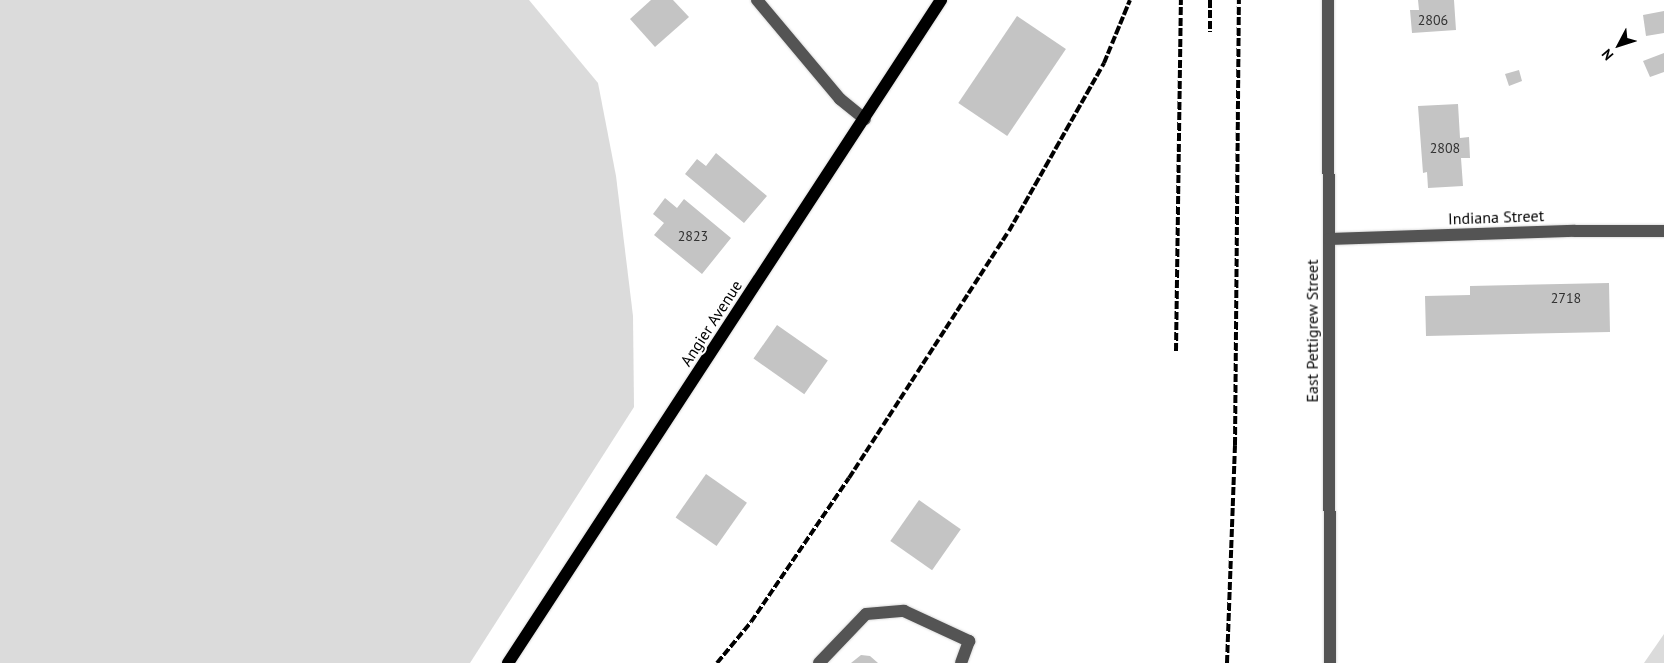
<!DOCTYPE html>
<style>
body{margin:0}
#map{position:relative;width:1664px;height:663px;overflow:hidden;background:#fff;font-family:"PT Sans",sans-serif}
div>[style]{position:absolute}
.green>*{inset:0;background:#dbdbdb}
.building>*{inset:0;background:#c4c4c4;transform-origin:0 0}
.roads{filter:drop-shadow(0 0 1px #dbdbdb) drop-shadow(0 0 1px #dbdbdb)}
.minor>*{height:12px;margin:-6px;padding:0 6px;transform-origin:6px;border-radius:6px;background:#545454}
.major>*{height:12px;margin:-6px;padding:0 6px;transform-origin:6px;border-radius:6px;background:#000}
.rail>*{height:4px;margin-top:-2px;transform-origin:0;background:repeating-linear-gradient(90deg,#000 0 8px,transparent 0 10.5px)}
span{translate:-50% -50%;white-space:nowrap;text-align:center;line-height:1.15;-webkit-text-stroke:4px #fff;paint-order:stroke}
.number-label{font-size:14px;color:#313131}
.number-label span{-webkit-text-stroke-width:0}
.street-label{font-size:16px;color:#000}
.north{position:absolute;left:1594px;top:20px;width:50px;height:50px;-webkit-text-stroke:4px #fff;paint-order:stroke;rotate:230deg;font-size:14px;font-weight:700;line-height:20px;text-align:center;color:#000}
.north::after{content:'';display:block;margin:auto;width:18px;height:22px;background:#000;clip-path:polygon(50% 0,100% 100%,50% 72%,0 100%)}
</style>
<div id="map">
<div class="green">
<i style="clip-path:polygon(0 0,529px 0,598px 83px,616px 176px,633px 316px,634px 407px,470px 663px,0 663px)"></i>
<i style="clip-path:polygon(1664px 634px,1664px 663px,1644px 663px)"></i>
</div>
<div class="building">
<i style="clip-path:polygon(651px 0,673px 0,689px 17px,655px 47px,630px 19px)"></i>
<i style="clip-path:polygon(1418px 0,1454px 0,1456px 30px,1412px 33px,1410px 10px,1419px 10px)"></i>
<i style="clip-path:polygon(1664px 11px,1664px 33px,1646px 36px,1643px 15px)"></i>
<i style="left:1017px;top:16px;width:59px;height:105px;rotate:34deg"></i>
<i style="clip-path:polygon(1664px 53px,1664px 72px,1650px 77px,1643px 61px)"></i>
<i style="clip-path:polygon(1519px 70px,1522px 81px,1509px 86px,1505px 74px)"></i>
<i style="clip-path:polygon(1458px 104px,1460px 138px,1469px 137px,1470px 158px,1461px 158px,1463px 186px,1428px 188px,1427px 172px,1423px 173px,1418px 106px)"></i>
<i style="clip-path:polygon(716px 153px,767px 196px,744px 223px,685px 174px,697px 159px,706px 166px)"></i>
<i style="clip-path:polygon(665px 198px,677px 208px,684px 199px,731px 238px,702px 274px,654px 235px,664px 223px,653px 214px)"></i>
<i style="clip-path:polygon(1609px 283px,1610px 332px,1426px 336px,1425px 296px,1470px 295px,1470px 286px)"></i>
<i style="left:777px;top:325px;width:62px;height:41px;rotate:35deg"></i>
<i style="left:706px;top:474px;width:50px;height:53px;rotate:35deg"></i>
<i style="left:919px;top:500px;width:51px;height:50px;rotate:35deg"></i>
<i style="clip-path:polygon(861px 655px,870px 656px,878px 663px,851px 663px)"></i>
</div>
<div class="roads">
<div class="minor">
<i style="left:757px;top:0;width:129px;rotate:50deg"></i>
<i style="left:840px;top:99px;width:32px;rotate:39deg"></i>
<i style="left:1328px;top:0;width:663px;rotate:89.83deg"></i>
<i style="left:1329px;top:239px;width:246px;rotate:-1.9deg"></i>
<i style="left:1575px;top:231px;width:89px"></i>
<i style="left:819px;top:663px;width:68px;rotate:-46.2deg"></i>
<i style="left:866px;top:614px;width:38px;rotate:-5deg"></i>
<i style="left:904px;top:611px;width:72px;rotate:24.8deg"></i>
<i style="left:969px;top:641px;width:23px;rotate:110deg"></i>
</div>
<div class="major">
<i style="left:508px;top:663px;width:792px;rotate:-56.85deg"></i>
</div>
</div>
<div class="rail">
<i style="left:1210px;top:0;width:32px;rotate:90deg"></i>
<i style="left:1176px;top:351px;width:351px;rotate:-89.2deg"></i>
<i style="left:717px;top:663px;width:53px;rotate:-50.3deg"></i>
<i style="left:751px;top:622px;width:174px;rotate:-55.8deg"></i>
<i style="left:849px;top:478px;width:294px;rotate:-57.1deg"></i>
<i style="left:1009px;top:231px;width:193px;rotate:-60.5deg"></i>
<i style="left:1104px;top:63px;width:68px;rotate:-67.6deg"></i>
<i style="left:1227px;top:663px;width:218px;rotate:-87.9deg"></i>
<i style="left:1235px;top:445px;width:445px;rotate:-89.5deg"></i>
</div>
<div class="number-label">
<span style="left:1433px;top:20px">2806</span>
<span style="left:1445px;top:148px">2808</span>
<span style="left:693px;top:236px">2823</span>
<span style="left:1566px;top:298px">2718</span>
</div>
<div class="street-label">
<span style="left:1496px;top:217px;rotate:-2deg">Indiana Street</span>
<span style="left:711px;top:323px;rotate:-57deg">Angier Avenue</span>
<span style="left:1312px;top:331px;rotate:-90deg">East Pettigrew Street</span>
</div>
<div class="north">N</div>
</div>
